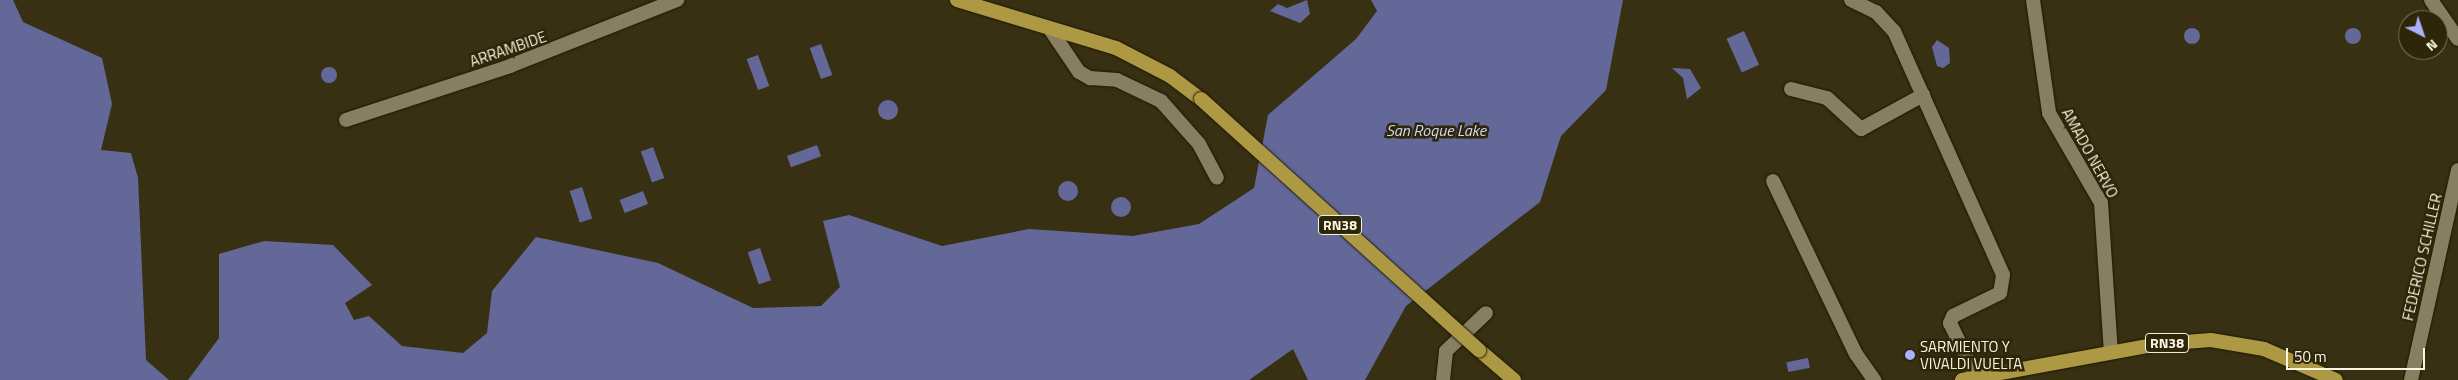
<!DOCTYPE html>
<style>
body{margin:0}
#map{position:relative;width:2458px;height:380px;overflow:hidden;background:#383012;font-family:"Titillium Web",sans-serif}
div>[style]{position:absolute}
.water>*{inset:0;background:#646899;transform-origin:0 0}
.round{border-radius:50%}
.roads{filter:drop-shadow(0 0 1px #1f1800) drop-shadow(0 0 1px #1f1800)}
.minor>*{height:14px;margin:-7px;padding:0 7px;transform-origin:7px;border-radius:7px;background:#887f60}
.primary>*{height:14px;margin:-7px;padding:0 7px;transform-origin:7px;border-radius:7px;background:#ad9844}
.bridges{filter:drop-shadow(0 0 1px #1f1800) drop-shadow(0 0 1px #1f1800)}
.primary-bridge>*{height:14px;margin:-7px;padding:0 7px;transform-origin:7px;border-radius:7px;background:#ad9844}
.dots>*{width:14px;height:14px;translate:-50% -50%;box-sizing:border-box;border:2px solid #2e2608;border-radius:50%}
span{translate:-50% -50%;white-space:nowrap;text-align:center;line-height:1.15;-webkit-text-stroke:5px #2e2608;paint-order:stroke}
.shield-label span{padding:1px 4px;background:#2e2608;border:1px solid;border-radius:4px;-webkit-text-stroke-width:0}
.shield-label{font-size:14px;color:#f9f5e3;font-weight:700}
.street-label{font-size:15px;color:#f9f5e3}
.poi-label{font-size:15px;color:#f9f5e3}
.left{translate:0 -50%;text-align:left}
.water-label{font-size:16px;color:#d4d8f7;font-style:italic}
.north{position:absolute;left:2398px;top:10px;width:50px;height:50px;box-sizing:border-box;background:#2e2608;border:1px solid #7f7960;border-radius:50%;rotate:139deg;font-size:14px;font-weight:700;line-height:20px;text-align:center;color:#f9f5e3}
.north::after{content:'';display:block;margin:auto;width:18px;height:22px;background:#a9b0fc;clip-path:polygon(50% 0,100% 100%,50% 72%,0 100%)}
.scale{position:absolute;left:2286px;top:348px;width:139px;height:22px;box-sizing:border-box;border:2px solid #f9f5e3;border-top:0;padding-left:6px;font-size:15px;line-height:18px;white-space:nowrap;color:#f9f5e3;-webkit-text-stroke:4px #2e2608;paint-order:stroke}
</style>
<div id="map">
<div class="water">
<i style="clip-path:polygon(0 0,13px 0,23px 22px,102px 58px,112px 104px,101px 150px,131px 153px,138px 178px,146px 360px,169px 380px,0 380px)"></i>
<i style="clip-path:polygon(1307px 0,1310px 14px,1300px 23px,1270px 11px,1278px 4px,1287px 8px)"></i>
<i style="clip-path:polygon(1371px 0,1623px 0,1606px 90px,1561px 136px,1540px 202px,1406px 306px,1365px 380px,1308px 380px,1293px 349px,1249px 380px,188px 380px,219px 338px,219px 254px,264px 241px,333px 245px,372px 285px,345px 303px,354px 320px,369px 316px,402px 346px,463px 353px,487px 333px,492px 291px,536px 237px,658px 263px,753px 308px,821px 306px,840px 287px,823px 221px,849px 215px,942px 246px,1029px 229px,1133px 236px,1199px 224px,1254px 188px,1268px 115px,1356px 39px,1377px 11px)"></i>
<i class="round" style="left:2184px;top:28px;width:16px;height:16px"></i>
<i class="round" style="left:2345px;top:28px;width:16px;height:16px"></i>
<i style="left:1744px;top:31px;width:37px;height:19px;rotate:66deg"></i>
<i style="clip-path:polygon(1937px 40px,1949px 48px,1950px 63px,1943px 68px,1937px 66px,1932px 47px)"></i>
<i style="left:821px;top:44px;width:33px;height:12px;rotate:70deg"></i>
<i style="left:758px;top:55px;width:33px;height:12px;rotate:70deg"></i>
<i class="round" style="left:321px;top:67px;width:16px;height:16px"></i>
<i style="clip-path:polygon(1672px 68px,1690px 69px,1701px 88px,1687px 99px,1683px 78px)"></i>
<i class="round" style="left:878px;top:100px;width:20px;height:20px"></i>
<i style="left:817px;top:145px;width:12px;height:32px;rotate:70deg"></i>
<i style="left:653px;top:147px;width:33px;height:13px;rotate:70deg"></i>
<i class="round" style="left:1058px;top:181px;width:20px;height:20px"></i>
<i style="left:582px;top:187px;width:33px;height:13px;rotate:72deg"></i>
<i style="left:643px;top:191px;width:14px;height:25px;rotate:69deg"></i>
<i class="round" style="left:1111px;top:197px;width:20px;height:20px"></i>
<i style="left:760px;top:248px;width:34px;height:13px;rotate:71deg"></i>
<i style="left:1808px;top:358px;width:10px;height:22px;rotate:79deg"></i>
</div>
<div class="roads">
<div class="minor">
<i style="left:1851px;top:0;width:28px;rotate:26deg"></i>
<i style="left:1876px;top:12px;width:26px;rotate:47deg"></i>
<i style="left:1894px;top:31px;width:267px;rotate:65.9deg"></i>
<i style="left:2003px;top:275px;width:18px;rotate:99deg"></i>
<i style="left:2000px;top:293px;width:52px;rotate:153.9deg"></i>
<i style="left:1953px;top:316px;width:8px;rotate:113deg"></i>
<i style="left:1950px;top:323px;width:60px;rotate:64.3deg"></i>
<i style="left:2033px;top:0;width:114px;rotate:81.9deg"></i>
<i style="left:2049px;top:113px;width:104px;rotate:60deg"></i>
<i style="left:2101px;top:203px;width:149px;rotate:86.2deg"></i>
<i style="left:2431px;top:0;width:47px;rotate:55.3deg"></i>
<i style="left:1050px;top:29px;width:52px;rotate:56deg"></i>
<i style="left:1079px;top:72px;width:13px;rotate:29deg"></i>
<i style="left:1090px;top:78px;width:27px;rotate:4deg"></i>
<i style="left:1117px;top:80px;width:49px;rotate:25.5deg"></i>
<i style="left:1161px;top:101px;width:57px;rotate:48.5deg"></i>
<i style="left:1199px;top:144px;width:38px;rotate:62deg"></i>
<i style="left:1791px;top:89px;width:37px;rotate:14deg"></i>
<i style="left:1827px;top:98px;width:46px;rotate:42.4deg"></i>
<i style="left:1861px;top:129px;width:71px;rotate:-28.7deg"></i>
<i style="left:346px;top:120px;width:173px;rotate:-18.2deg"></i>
<i style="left:510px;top:66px;width:180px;rotate:-21.6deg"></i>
<i style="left:1773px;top:181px;width:192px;rotate:64.4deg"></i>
<i style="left:1856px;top:354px;width:32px;rotate:55deg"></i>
<i style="left:1443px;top:380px;width:29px;rotate:-84deg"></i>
<i style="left:1446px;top:351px;width:55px;rotate:-43.5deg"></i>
<i style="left:2411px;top:380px;width:215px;rotate:-77.4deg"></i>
</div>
<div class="primary">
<i style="left:957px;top:0;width:166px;rotate:16.8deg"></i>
<i style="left:1116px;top:48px;width:61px;rotate:27.4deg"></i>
<i style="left:1170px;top:76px;width:39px;rotate:37deg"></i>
<i style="left:1479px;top:350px;width:46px;rotate:40.6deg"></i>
<i style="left:1962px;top:380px;width:199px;rotate:-10.4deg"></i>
<i style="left:2158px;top:344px;width:53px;rotate:-4.3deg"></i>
<i style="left:2211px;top:340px;width:54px;rotate:9.6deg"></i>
<i style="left:2264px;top:349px;width:78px;rotate:23.3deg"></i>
</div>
</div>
<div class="bridges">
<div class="primary-bridge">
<i style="left:1201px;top:99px;width:375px;rotate:42.1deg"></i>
</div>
</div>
<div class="dots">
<i style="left:1910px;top:355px;background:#a9b0fc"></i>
</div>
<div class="shield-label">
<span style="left:1340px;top:225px">RN38</span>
<span style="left:2167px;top:343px">RN38</span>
</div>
<div class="street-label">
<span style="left:508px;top:49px;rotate:-19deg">ARRAMBIDE</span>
<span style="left:2090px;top:153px;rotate:61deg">AMADO NERVO</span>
<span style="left:2422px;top:257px;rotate:-77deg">FEDERICO SCHILLER</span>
</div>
<div class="poi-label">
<span class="left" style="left:1920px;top:355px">SARMIENTO Y<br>VIVALDI VUELTA</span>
</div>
<div class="water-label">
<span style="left:1436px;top:130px">San Roque Lake</span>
</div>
<div class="north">N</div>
<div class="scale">50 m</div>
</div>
